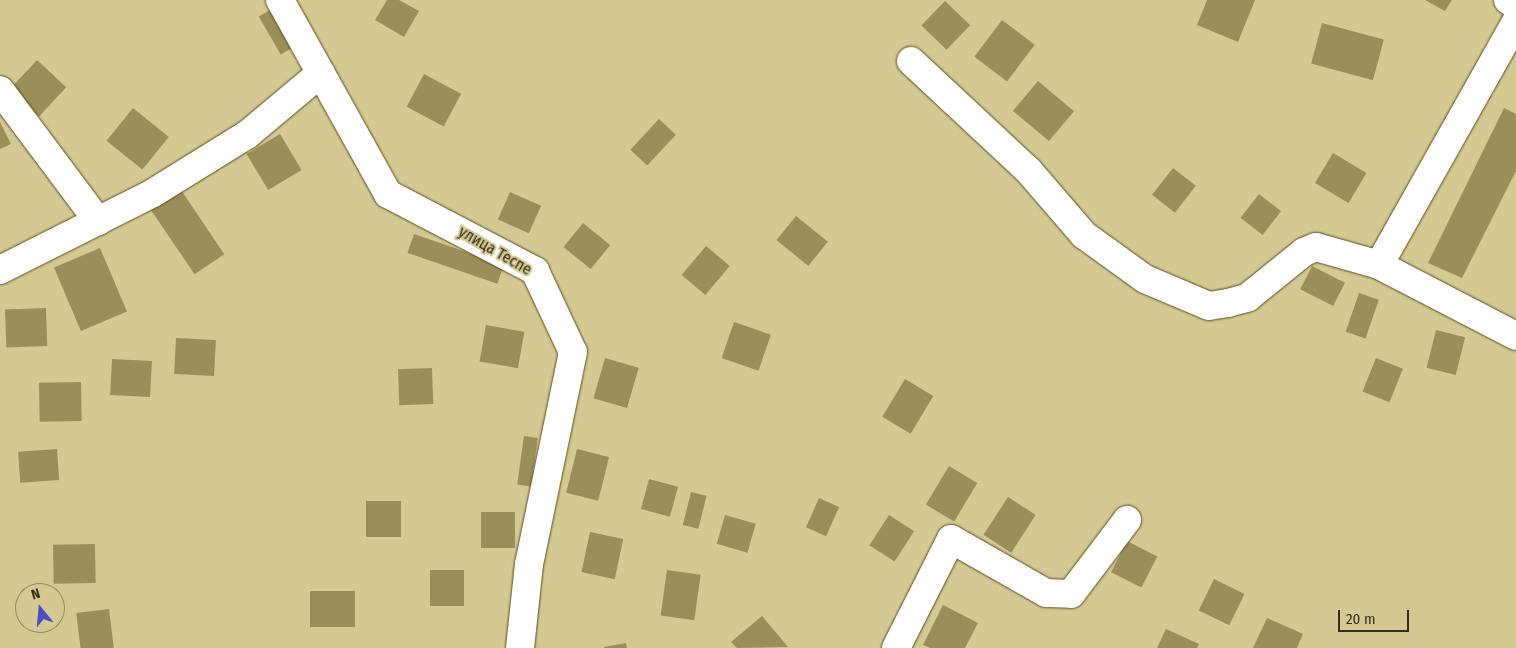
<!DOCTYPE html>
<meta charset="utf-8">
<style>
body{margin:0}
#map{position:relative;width:1516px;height:648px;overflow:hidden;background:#d5c993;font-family:"Fira Sans Condensed",sans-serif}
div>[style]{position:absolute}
.building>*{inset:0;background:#9a8f5a;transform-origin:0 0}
.roads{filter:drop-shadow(0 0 1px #5d511d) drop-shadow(0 0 1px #5d511d)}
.minor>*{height:28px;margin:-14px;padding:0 14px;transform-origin:14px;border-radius:14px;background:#fff}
span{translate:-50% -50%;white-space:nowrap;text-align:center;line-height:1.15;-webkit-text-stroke:4px #d5c993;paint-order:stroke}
.street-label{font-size:16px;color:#332e18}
.north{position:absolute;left:15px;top:583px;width:50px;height:50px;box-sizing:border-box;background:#d5c993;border:1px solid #948b62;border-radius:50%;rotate:343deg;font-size:14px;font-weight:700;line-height:20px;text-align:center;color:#332e18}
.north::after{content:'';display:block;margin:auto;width:18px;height:22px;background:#4c4ec4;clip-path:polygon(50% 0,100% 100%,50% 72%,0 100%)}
.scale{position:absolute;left:1338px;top:610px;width:71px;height:22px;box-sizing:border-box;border:2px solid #332e18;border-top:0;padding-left:6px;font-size:15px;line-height:18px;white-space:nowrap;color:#332e18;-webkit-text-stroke:4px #d5c993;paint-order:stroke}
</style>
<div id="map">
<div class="building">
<i style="clip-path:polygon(387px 0,399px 0,419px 11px,404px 37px,375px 20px)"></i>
<i style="clip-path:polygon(1207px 0,1255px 0,1238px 42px,1197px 25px)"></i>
<i style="clip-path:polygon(1425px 0,1452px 0,1445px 11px)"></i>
<i style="left:945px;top:1px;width:35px;height:34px;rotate:44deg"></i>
<i style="left:270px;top:10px;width:44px;height:13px;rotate:60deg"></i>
<i style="left:1002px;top:20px;width:41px;height:46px;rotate:37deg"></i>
<i style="left:1322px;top:23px;width:64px;height:42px;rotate:15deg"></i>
<i style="left:37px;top:60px;width:40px;height:40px;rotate:43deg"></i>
<i style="left:424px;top:74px;width:42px;height:37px;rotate:28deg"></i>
<i style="left:1038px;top:81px;width:47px;height:39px;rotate:40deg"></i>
<i style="left:133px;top:108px;width:46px;height:42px;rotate:39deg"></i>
<i style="clip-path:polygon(1504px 108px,1516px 114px,1516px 171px,1462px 278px,1428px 263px)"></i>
<i style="left:659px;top:119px;width:23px;height:42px;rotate:43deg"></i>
<i style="clip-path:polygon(0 122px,11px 144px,0 149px)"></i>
<i style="left:280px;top:134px;width:42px;height:39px;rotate:59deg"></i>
<i style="left:1333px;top:153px;width:39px;height:35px;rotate:31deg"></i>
<i style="left:1173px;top:168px;width:29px;height:34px;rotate:38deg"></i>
<i style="left:179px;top:187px;width:81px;height:36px;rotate:56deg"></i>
<i style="left:510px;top:192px;width:34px;height:30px;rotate:24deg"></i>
<i style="left:1259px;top:194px;width:28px;height:30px;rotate:38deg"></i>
<i style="left:796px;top:216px;width:41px;height:31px;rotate:39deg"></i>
<i style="left:583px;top:223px;width:35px;height:31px;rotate:39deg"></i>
<i style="left:414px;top:234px;width:95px;height:20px;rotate:19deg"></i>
<i style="left:706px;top:246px;width:31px;height:38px;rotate:40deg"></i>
<i style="left:100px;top:248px;width:69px;height:50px;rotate:67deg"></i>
<i style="left:1312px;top:266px;width:37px;height:26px;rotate:27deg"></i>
<i style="left:1359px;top:293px;width:21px;height:41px;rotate:19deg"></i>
<i style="left:46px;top:308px;width:38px;height:41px;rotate:88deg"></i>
<i style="left:734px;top:322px;width:39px;height:38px;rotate:19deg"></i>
<i style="left:486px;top:325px;width:39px;height:37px;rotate:10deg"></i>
<i style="left:1436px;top:330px;width:30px;height:39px;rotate:14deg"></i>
<i style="left:176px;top:338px;width:40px;height:36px;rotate:3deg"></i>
<i style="left:605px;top:358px;width:35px;height:42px;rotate:16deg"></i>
<i style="left:1376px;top:358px;width:29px;height:36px;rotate:22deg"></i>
<i style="left:112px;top:359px;width:40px;height:36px;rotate:3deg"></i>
<i style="left:432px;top:368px;width:36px;height:34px;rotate:88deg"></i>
<i style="left:905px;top:379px;width:33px;height:44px;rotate:31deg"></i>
<i style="left:81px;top:382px;width:39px;height:42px;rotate:89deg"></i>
<i style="left:524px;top:436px;width:14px;height:49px;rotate:8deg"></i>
<i style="left:57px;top:449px;width:31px;height:39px;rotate:86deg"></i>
<i style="left:577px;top:449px;width:33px;height:45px;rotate:14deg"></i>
<i style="left:949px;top:466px;width:33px;height:45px;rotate:31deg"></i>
<i style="left:649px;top:479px;width:30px;height:31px;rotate:15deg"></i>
<i style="left:691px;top:492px;width:16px;height:34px;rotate:14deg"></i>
<i style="left:1008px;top:497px;width:33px;height:45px;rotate:33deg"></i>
<i style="left:819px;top:498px;width:22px;height:32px;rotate:24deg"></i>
<i style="left:366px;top:501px;width:35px;height:36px"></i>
<i style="left:481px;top:512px;width:34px;height:36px"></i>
<i style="left:725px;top:515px;width:32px;height:30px;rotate:16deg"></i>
<i style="left:889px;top:515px;width:30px;height:36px;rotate:33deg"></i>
<i style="left:590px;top:532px;width:34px;height:41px;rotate:12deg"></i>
<i style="left:1127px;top:541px;width:34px;height:35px;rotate:27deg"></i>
<i style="left:95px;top:544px;width:39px;height:42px;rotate:89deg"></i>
<i style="left:464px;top:570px;width:36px;height:34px;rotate:90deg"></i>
<i style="left:667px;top:570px;width:34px;height:46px;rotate:8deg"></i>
<i style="left:1214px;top:579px;width:34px;height:35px;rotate:26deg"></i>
<i style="left:310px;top:591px;width:45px;height:36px"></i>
<i style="clip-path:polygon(943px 605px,978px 623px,965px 648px,930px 648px,923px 645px)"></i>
<i style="left:109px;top:609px;width:39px;height:33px;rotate:83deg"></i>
<i style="clip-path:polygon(762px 616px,788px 647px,737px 648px,731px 642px)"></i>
<i style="clip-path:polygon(1267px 618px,1303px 634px,1297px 648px,1253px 648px)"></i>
<i style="clip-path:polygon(1166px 629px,1199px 644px,1197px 648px,1157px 648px)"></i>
<i style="clip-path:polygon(626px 643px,627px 648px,604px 648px,604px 647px)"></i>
</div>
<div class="roads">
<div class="minor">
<i style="left:280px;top:0;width:222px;rotate:60.9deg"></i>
<i style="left:388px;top:194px;width:166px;rotate:27.6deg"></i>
<i style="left:535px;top:271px;width:89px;rotate:64.9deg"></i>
<i style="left:573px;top:352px;width:217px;rotate:101.7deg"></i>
<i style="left:529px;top:564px;width:84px;rotate:96.1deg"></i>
<i style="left:1508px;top:0;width:10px;rotate:37deg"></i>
<i style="left:911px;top:61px;width:160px;rotate:43deg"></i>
<i style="left:1028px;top:170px;width:86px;rotate:49.3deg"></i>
<i style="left:1084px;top:235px;width:75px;rotate:35.8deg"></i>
<i style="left:1145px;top:279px;width:69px;rotate:22.9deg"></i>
<i style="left:1209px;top:306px;width:19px;rotate:-9deg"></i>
<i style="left:1228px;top:303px;width:20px;rotate:-15deg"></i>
<i style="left:1247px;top:298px;width:73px;rotate:-38.9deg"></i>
<i style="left:1304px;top:252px;width:13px;rotate:-23deg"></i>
<i style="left:1316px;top:247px;width:66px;rotate:15.9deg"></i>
<i style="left:1379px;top:265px;width:154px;rotate:27.4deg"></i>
<i style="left:0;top:90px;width:164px;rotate:53.2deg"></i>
<i style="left:1379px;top:265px;width:279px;rotate:-60.6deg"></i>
<i style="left:0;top:270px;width:171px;rotate:-26.7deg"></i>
<i style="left:153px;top:193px;width:112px;rotate:-31.8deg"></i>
<i style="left:248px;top:134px;width:95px;rotate:-39.9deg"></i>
<i style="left:896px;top:648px;width:122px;rotate:-63.2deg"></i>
<i style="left:951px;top:539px;width:109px;rotate:29.6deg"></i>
<i style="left:1046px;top:593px;width:25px;rotate:2deg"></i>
<i style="left:1071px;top:594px;width:93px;rotate:-52.9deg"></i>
</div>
</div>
<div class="street-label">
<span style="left:495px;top:251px;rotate:30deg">улица Теспе</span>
</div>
<div class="north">N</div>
<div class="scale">20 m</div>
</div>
